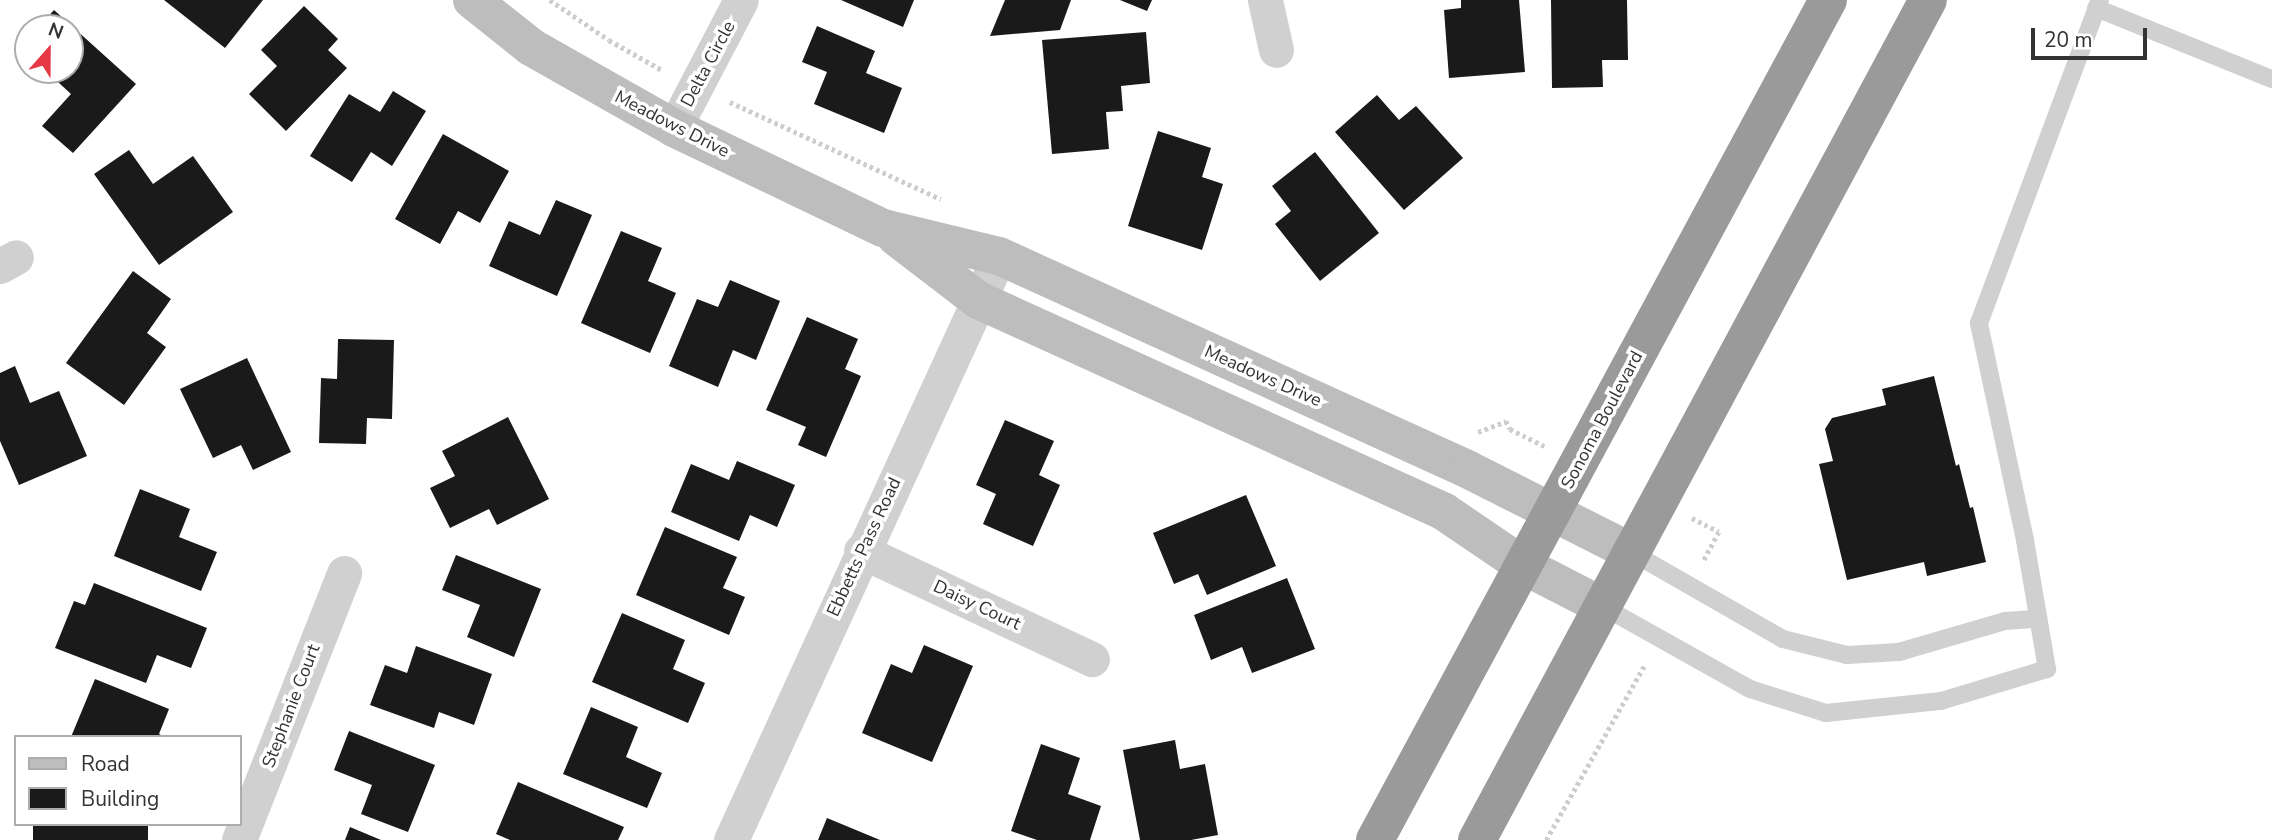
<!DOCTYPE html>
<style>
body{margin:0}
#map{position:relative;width:2272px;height:840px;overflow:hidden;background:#fff;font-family:"Nunito Sans",sans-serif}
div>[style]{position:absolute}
.building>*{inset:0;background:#1a1a1a;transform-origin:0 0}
.path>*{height:4.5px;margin-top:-2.25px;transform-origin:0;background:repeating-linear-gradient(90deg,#cdcdcd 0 3.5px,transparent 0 7px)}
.lane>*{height:18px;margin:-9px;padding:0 9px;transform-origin:9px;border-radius:9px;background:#d0d0d0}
.street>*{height:35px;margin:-17.5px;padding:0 17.5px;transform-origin:17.5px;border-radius:17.5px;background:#d0d0d0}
.secondary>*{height:38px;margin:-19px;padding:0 19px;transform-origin:19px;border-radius:19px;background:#bdbdbd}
.highway>*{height:38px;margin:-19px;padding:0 19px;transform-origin:19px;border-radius:19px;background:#9a9a9a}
span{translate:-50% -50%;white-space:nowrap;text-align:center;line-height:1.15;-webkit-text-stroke:7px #fff;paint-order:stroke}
.street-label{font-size:18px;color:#333}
.legend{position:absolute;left:14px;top:735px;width:228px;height:91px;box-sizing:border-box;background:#fff;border:2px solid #adadad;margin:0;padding:9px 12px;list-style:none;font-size:21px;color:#333}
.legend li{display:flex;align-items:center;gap:14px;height:35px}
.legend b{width:35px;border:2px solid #adadad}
.north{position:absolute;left:14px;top:14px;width:70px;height:70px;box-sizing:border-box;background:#fff;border:2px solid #adadad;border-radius:50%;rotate:21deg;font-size:19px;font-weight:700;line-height:28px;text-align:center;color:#333}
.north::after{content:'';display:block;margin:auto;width:24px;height:32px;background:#e63946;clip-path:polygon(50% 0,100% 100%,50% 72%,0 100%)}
.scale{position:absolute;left:2031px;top:28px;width:116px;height:32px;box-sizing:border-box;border:4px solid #333;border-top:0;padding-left:9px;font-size:21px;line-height:24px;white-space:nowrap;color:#333;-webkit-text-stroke:5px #fff;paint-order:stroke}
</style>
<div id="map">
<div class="building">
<i style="clip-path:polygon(164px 0,263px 0,225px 48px)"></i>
<i style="clip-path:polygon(841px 0,914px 0,903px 27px)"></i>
<i style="clip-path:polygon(1005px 0,1071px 0,1060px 30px,990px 36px)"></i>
<i style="clip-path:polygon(1120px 0,1152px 0,1147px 11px)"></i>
<i style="clip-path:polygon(1461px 0,1519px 0,1525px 72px,1449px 78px,1444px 10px,1461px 8px)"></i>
<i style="clip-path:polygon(1551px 0,1627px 0,1628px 60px,1602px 60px,1603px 87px,1552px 88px)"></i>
<i style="clip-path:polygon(304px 6px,338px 39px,328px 50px,347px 68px,286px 131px,249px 94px,277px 66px,261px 50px)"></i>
<i style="clip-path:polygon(54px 10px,136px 84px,73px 153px,42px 126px,71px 94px,45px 70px,70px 70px,70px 28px,38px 28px)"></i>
<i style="clip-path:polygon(817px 26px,875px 51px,866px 73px,902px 88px,884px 133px,814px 104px,827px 72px,802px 62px)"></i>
<i style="clip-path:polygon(1146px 32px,1150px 83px,1121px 86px,1123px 111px,1106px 112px,1109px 149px,1052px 154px,1042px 40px)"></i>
<i style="clip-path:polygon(393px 91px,426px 111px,392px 166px,371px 152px,352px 182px,310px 156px,349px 94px,380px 112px)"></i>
<i style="clip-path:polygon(1377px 95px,1399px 120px,1416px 106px,1463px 158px,1404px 210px,1335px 132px)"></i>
<i style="clip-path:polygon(1158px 131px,1211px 148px,1202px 177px,1223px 184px,1202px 250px,1128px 226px)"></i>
<i style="clip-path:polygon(443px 134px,509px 171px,480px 223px,458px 211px,440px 244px,395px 219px)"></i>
<i style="clip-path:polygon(129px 150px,153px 184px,193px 156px,233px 212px,159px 265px,94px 174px)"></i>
<i style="clip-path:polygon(1315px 152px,1379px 233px,1320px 281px,1275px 224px,1291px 211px,1272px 186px)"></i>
<i style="clip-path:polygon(556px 200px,592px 215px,557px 296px,489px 266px,509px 221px,540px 235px)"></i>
<i style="clip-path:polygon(621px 231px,662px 248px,648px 281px,676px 293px,650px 353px,581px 323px)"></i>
<i style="clip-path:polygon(133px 271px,171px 299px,147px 333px,166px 347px,124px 405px,66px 363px)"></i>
<i style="clip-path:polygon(730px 280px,780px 301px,756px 360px,733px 350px,718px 387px,669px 366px,697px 299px,718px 307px)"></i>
<i style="clip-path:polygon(807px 317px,858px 339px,845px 369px,861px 376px,826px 457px,798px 445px,806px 427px,766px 410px)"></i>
<i style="clip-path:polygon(338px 339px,394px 340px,392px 419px,367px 418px,366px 444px,319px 443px,321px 378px,337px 379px)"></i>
<i style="clip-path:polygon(247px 358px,291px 452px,253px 470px,241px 445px,213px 458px,180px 389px)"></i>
<i style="clip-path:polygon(15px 366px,30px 403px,59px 391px,87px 456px,19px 485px,0 441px,0 373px)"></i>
<i style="clip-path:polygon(1934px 376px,1956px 466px,1959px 464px,1970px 508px,1973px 507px,1986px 562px,1927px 576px,1924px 562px,1847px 580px,1819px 464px,1833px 461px,1825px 429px,1832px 418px,1886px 405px,1882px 389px)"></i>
<i style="clip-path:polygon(508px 417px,549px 499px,497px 525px,489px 509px,450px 528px,430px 488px,455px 476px,442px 451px)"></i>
<i style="clip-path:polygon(1005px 420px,1054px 441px,1039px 475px,1060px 485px,1033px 546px,983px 524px,996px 494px,976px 485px)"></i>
<i style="clip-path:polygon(737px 461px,795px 485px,777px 527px,750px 515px,739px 541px,671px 512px,691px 464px,729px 480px)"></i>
<i style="clip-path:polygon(140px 489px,190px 509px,179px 537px,217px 552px,201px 591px,114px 556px)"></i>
<i style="clip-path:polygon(1246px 495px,1276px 566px,1207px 595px,1198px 574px,1174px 584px,1153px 533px)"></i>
<i style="clip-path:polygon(665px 527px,737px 557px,723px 588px,745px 597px,729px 635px,636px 595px)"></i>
<i style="clip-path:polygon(456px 555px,541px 589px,514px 657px,467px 637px,480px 605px,442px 590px)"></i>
<i style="clip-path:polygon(1287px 578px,1315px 649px,1252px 673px,1242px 647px,1211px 660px,1194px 615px)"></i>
<i style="clip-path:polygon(94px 583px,207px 628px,191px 668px,157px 655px,146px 683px,55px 648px,74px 601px,85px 605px)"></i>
<i style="clip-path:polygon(622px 613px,685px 640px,673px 669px,705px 683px,688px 723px,592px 682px)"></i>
<i style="clip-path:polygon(924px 645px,973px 666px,932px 762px,862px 733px,891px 664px,912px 673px)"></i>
<i style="clip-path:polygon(416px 646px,492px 674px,474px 725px,439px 712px,434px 728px,370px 705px,385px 665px,407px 673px)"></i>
<i style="clip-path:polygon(95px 679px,169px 709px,159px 734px,165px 737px,71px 737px)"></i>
<i style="clip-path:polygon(591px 707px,638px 727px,626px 757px,662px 773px,647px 808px,563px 774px)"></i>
<i style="clip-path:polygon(349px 731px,435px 765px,408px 832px,361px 814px,372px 785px,334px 770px)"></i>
<i style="clip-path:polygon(1175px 740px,1180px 769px,1205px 764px,1218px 835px,1191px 840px,1140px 840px,1123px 750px)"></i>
<i style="clip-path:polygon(1041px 744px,1080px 758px,1068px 794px,1101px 806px,1090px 840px,1037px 840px,1011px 831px)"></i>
<i style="clip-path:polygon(518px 782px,624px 827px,618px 840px,510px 840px,496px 834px)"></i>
<i style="clip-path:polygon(827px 818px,880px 840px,818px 840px)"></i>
<i style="left:33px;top:824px;width:115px;height:17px"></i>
<i style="clip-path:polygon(350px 827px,381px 840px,345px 840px)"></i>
</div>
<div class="path">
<i style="left:550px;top:0;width:71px;rotate:34.1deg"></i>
<i style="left:609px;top:40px;width:61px;rotate:29.5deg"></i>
<i style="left:730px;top:102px;width:232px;rotate:24.7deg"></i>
<i style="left:1478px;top:432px;width:30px;rotate:-21deg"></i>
<i style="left:1506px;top:421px;width:9px;rotate:63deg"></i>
<i style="left:1510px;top:429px;width:40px;rotate:26.6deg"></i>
<i style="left:1692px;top:518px;width:30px;rotate:27deg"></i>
<i style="left:1719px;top:532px;width:34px;rotate:118deg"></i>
<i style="left:1546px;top:840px;width:202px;rotate:-60.6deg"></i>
</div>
<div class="lane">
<i style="left:2096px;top:8px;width:190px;rotate:22deg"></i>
<i style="left:1631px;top:552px;width:175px;rotate:29.8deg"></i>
<i style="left:1783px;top:639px;width:66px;rotate:14deg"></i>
<i style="left:1847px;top:655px;width:52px;rotate:-3.3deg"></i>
<i style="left:1899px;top:652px;width:110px;rotate:-16.3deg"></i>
<i style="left:2005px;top:621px;width:31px;rotate:-4deg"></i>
<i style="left:1602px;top:606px;width:170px;rotate:29.3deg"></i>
<i style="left:1750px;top:689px;width:80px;rotate:17.5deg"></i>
<i style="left:1826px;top:713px;width:116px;rotate:-6deg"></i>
<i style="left:1941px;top:701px;width:111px;rotate:-16.8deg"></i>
<i style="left:2047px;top:669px;width:131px;rotate:-99.7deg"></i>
<i style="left:2025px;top:540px;width:222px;rotate:-102deg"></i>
<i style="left:1979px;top:323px;width:345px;rotate:-69.5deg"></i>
</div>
<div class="street">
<i style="left:1265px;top:0;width:51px;rotate:77.6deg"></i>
<i style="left:674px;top:128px;width:144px;rotate:-62.4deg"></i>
<i style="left:0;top:266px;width:18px;rotate:-29deg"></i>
<i style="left:861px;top:551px;width:255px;rotate:25.1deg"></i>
<i style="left:239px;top:840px;width:287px;rotate:-68.5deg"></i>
<i style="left:731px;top:840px;width:643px;rotate:-65.35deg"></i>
</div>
<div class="secondary">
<i style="left:472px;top:0;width:75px;rotate:38.5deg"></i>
<i style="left:531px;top:47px;width:164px;rotate:29.5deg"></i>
<i style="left:674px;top:128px;width:232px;rotate:25.6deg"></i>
<i style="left:883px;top:228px;width:119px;rotate:13.6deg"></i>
<i style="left:999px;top:256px;width:514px;rotate:24.47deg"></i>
<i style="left:1467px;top:469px;width:184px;rotate:26.8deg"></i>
<i style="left:896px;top:237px;width:103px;rotate:37.5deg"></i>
<i style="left:978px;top:300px;width:511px;rotate:24.41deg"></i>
<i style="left:1443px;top:511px;width:98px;rotate:34.2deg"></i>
<i style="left:1524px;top:566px;width:88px;rotate:27.1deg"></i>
</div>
<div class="highway">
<i style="left:1375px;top:840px;width:954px;rotate:-61.66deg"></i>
<i style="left:1477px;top:840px;width:953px;rotate:-61.77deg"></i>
</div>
<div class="street-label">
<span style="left:708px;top:64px;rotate:-62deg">Delta Circle</span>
<span style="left:672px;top:124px;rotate:27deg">Meadows Drive</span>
<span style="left:1263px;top:376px;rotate:24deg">Meadows Drive</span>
<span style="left:1602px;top:420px;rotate:-62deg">Sonoma Boulevard</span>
<span style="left:864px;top:547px;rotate:-65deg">Ebbetts Pass Road</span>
<span style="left:977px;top:605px;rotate:25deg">Daisy Court</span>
<span style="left:291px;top:706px;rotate:-69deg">Stephanie Court</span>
</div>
<ul class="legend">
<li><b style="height:9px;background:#bdbdbd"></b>Road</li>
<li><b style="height:19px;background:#1a1a1a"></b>Building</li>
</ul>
<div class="north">N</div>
<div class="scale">20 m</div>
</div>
